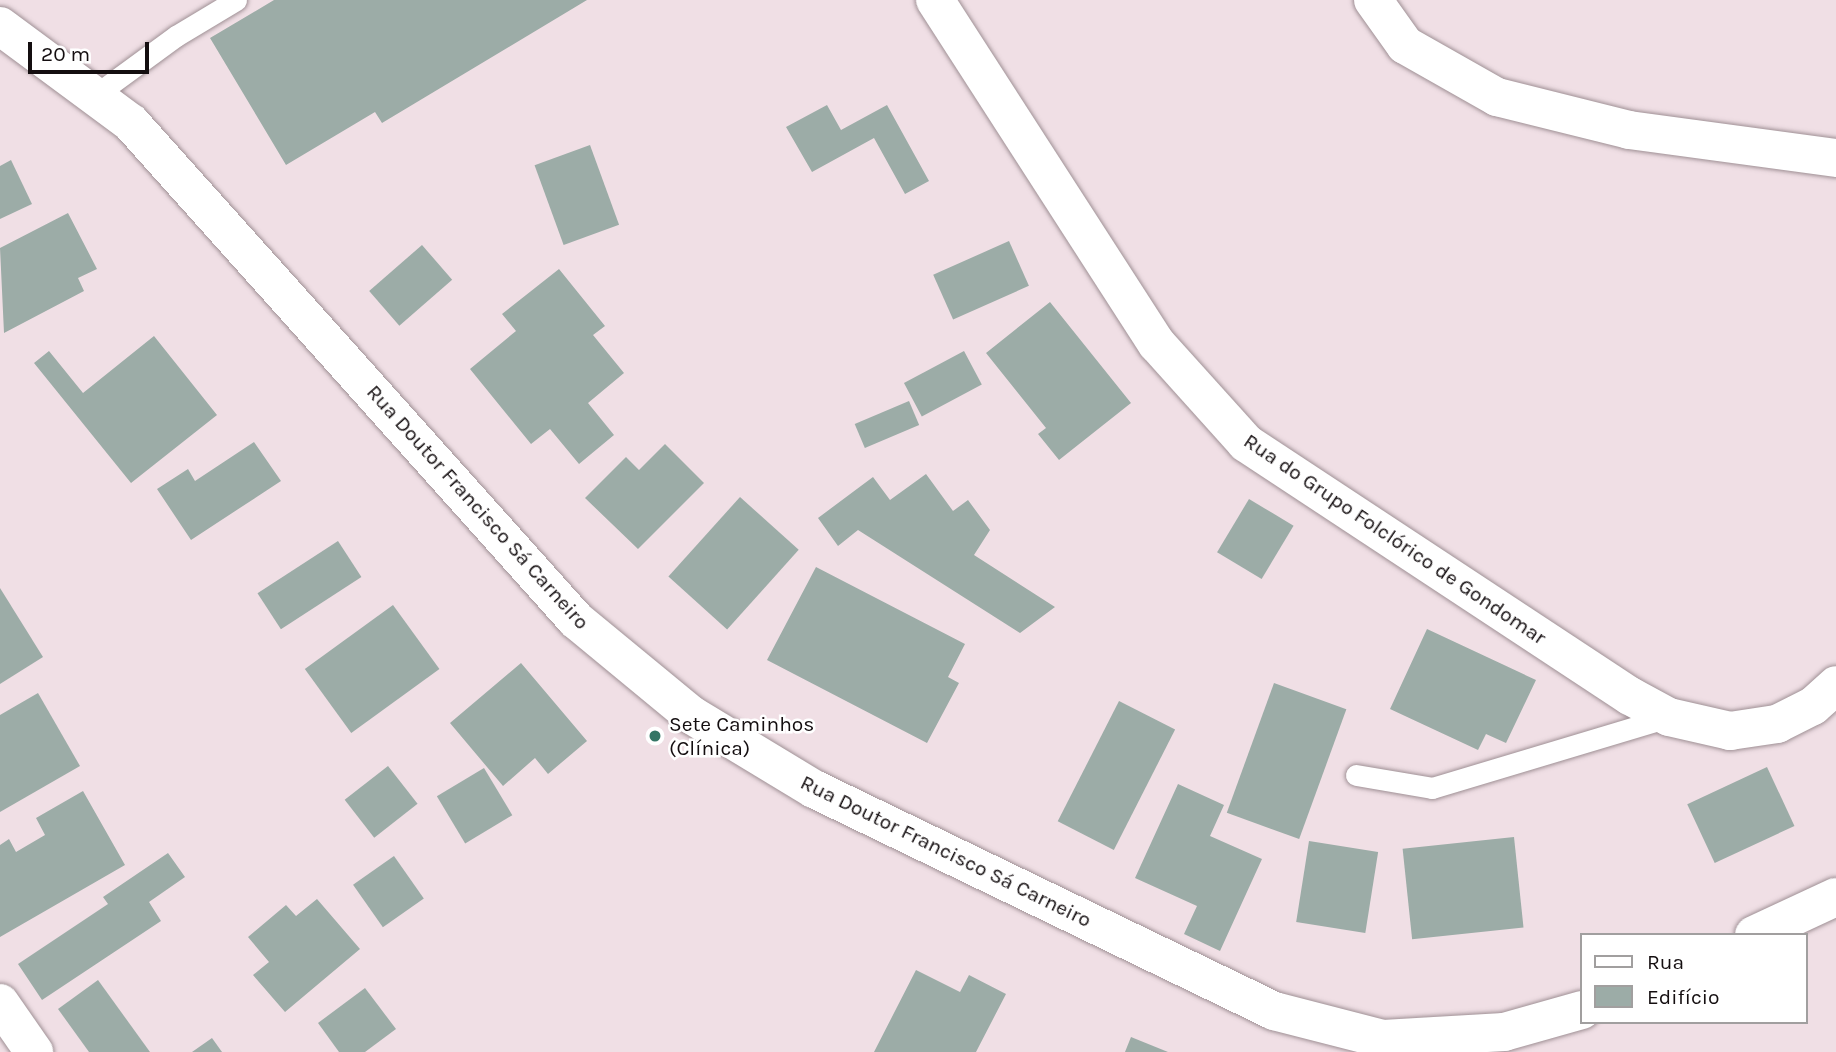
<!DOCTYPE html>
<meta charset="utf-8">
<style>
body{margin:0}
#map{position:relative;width:1836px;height:1052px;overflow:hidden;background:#f0dfe5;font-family:Karla,sans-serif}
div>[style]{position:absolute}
.building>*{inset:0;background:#9caca7;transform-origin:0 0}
.roads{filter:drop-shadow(0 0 2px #9f9095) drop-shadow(0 0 2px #9f9095)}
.service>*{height:21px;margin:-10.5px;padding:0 10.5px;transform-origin:10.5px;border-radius:10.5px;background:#fff}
.minor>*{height:38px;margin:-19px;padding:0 19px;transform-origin:19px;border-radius:19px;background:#fff}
.primary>*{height:38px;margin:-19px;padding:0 19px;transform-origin:19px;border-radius:19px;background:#fff}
.dots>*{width:19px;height:19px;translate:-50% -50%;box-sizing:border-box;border:4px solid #fff;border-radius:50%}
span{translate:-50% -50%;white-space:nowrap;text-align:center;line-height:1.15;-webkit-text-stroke:5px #fff;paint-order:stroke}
.street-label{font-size:21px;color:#140e10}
.poi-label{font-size:21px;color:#140e10}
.left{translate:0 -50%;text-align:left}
.legend{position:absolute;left:1580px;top:933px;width:228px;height:91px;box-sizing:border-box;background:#fff;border:2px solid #a19f9f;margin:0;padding:9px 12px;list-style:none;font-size:21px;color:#140e10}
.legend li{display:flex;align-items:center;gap:14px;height:35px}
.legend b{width:35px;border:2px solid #a19f9f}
.scale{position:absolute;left:28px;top:42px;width:121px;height:32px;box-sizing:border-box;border:4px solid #140e10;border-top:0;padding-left:9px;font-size:21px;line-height:24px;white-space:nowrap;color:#140e10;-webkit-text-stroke:5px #fff;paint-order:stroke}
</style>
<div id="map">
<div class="building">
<i style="clip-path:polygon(274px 0,587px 0,382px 123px,375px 112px,286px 165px,210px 38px)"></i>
<i style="clip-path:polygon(827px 105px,841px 130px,887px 105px,929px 181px,905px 194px,874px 138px,812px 172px,786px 127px)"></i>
<i style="left:590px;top:145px;width:85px;height:59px;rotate:70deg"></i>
<i style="clip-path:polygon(11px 160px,32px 204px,0 219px,0 166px)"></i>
<i style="clip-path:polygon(68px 213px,97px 269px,78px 278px,84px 291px,4px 333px,0 248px)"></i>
<i style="left:1009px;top:241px;width:49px;height:83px;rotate:66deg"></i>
<i style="left:422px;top:245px;width:46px;height:70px;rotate:49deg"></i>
<i style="clip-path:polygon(559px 269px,605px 326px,593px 335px,624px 373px,588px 403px,614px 435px,579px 464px,550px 429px,531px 444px,470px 369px,516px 331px,502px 314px)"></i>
<i style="clip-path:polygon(1050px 302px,1131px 403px,1059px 460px,1038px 434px,1046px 428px,986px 353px)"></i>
<i style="clip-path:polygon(154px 336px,217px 415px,131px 483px,34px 363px,49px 351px,83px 393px)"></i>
<i style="left:964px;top:351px;width:38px;height:68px;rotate:62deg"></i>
<i style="left:909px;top:401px;width:26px;height:59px;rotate:67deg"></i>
<i style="clip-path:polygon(254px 442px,281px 481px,191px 540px,157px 489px,188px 469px,195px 481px)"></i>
<i style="clip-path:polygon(665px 444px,704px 483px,638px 549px,585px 498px,626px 457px,639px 470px)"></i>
<i style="clip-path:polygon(926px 474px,953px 511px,968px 500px,990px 530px,974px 555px,1055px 607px,1020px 633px,858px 530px,838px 546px,818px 518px,873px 477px,890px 500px)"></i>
<i style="left:740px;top:497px;width:79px;height:107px;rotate:42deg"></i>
<i style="left:1249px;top:499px;width:52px;height:62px;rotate:31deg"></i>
<i style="left:338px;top:541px;width:43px;height:96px;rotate:57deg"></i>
<i style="clip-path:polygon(816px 567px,965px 644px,948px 677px,959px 683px,927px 743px,767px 660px)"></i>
<i style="clip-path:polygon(0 588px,43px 657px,0 684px)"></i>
<i style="left:393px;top:605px;width:79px;height:109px;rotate:54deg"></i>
<i style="clip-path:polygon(1427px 629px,1536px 680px,1506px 743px,1486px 734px,1478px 750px,1390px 709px)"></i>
<i style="clip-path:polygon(521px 663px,587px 741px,548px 774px,535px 758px,503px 786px,450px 723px)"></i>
<i style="left:1274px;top:683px;width:77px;height:138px;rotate:20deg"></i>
<i style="clip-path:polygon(38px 693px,80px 766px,0 812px,0 715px)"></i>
<i style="left:1119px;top:701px;width:63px;height:135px;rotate:27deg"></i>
<i style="left:388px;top:766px;width:48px;height:55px;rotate:52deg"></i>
<i style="left:1767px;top:767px;width:65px;height:88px;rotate:65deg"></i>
<i style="left:484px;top:768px;width:55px;height:55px;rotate:59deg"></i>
<i style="clip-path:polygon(1178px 784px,1224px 805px,1210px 836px,1262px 859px,1220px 951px,1184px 934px,1197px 906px,1135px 878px)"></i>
<i style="clip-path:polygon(83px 791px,125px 865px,0 937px,0 845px,9px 839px,16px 852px,45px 835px,36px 818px)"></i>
<i style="left:1514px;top:837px;width:91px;height:112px;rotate:84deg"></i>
<i style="left:1309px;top:841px;width:70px;height:82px;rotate:9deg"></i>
<i style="clip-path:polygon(168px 853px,185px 877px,149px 902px,161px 921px,42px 1000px,18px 964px,108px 904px,103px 897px)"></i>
<i style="left:394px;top:856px;width:52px;height:50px;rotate:55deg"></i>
<i style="clip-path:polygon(317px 899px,360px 949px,285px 1012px,253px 975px,269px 962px,248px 937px,286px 905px,296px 916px)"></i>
<i style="clip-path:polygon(916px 970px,960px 992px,969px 975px,1006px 994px,976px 1052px,874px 1052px)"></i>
<i style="clip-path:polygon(98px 980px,150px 1052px,89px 1052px,58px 1009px)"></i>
<i style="clip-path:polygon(365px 988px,396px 1029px,365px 1052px,339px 1052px,318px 1023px)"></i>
<i style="clip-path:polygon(1131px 1037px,1168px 1052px,1125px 1052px)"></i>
<i style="clip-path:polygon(212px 1038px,222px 1052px,192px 1052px)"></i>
</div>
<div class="roads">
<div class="service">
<i style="left:94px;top:96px;width:102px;rotate:-36.2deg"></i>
<i style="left:176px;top:36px;width:70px;rotate:-31deg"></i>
<i style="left:1356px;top:775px;width:77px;rotate:9.7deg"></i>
<i style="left:1432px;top:788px;width:247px;rotate:-16.7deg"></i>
</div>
<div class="minor">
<i style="left:935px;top:0;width:409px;rotate:57.2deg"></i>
<i style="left:1157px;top:344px;width:133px;rotate:48deg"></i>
<i style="left:1246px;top:443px;width:460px;rotate:33.4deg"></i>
<i style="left:1630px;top:696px;width:44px;rotate:28.3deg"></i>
<i style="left:1669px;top:717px;width:63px;rotate:12.9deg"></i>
<i style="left:1730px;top:731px;width:48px;rotate:-8.5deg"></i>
<i style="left:1777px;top:724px;width:40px;rotate:-26.6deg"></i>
<i style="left:1813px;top:706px;width:31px;rotate:-42deg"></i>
<i style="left:1373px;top:0;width:55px;rotate:54.6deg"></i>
<i style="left:1405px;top:45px;width:106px;rotate:29.5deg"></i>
<i style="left:1497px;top:97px;width:136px;rotate:14deg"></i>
<i style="left:1629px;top:130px;width:209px;rotate:7.7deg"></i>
</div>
<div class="primary">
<i style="left:0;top:26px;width:163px;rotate:36.5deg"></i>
<i style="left:131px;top:123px;width:667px;rotate:48.16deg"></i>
<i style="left:576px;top:620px;width:148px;rotate:39.5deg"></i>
<i style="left:690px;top:714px;width:145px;rotate:31.2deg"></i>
<i style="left:814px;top:789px;width:511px;rotate:25.76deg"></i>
<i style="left:1274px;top:1011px;width:113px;rotate:14.4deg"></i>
<i style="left:1383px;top:1039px;width:121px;rotate:-3.3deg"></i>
<i style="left:1504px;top:1032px;width:81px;rotate:-15.8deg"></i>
<i style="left:1754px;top:935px;width:90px;rotate:-24.9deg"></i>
<i style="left:0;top:1003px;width:60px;rotate:55.2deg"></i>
</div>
</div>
<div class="dots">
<i style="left:655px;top:736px;background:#347565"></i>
</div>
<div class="street-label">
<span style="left:478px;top:507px;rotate:48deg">Rua Doutor Francisco Sá Carneiro</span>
<span style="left:1395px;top:539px;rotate:34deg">Rua do Grupo Folclórico de Gondomar</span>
<span style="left:946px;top:851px;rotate:26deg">Rua Doutor Francisco Sá Carneiro</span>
</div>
<div class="poi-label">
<span class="left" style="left:669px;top:736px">Sete Caminhos<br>(Clínica)</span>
</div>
<ul class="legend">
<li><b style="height:9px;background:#fff"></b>Rua</li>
<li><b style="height:19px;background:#9caca7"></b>Edifício</li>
</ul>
<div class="scale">20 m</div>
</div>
